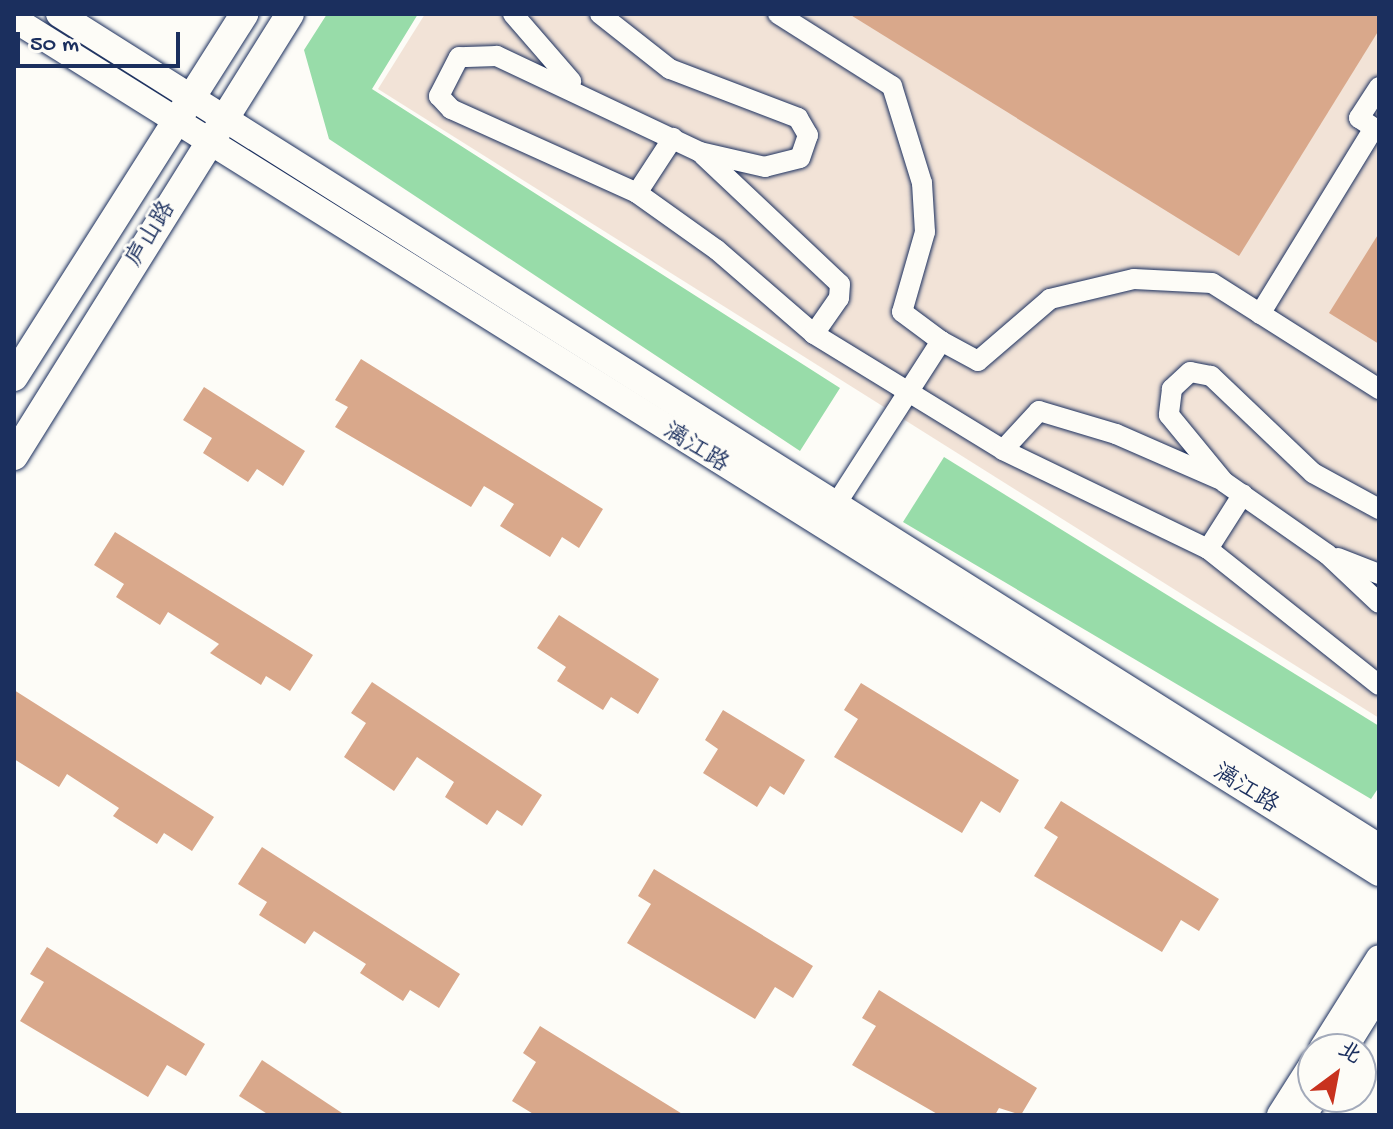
<!DOCTYPE html>
<meta charset="utf-8">
<style>
body{margin:0}
#map{position:relative;width:1393px;height:1129px;overflow:hidden;background:#fdfcf7;font-family:"Gochi Hand","LXGW WenKai TC",sans-serif}
div>[style]{position:absolute}
.built>*{inset:0;background:#f2e3d7}
.green>*{inset:0;background:#98dca9}
.building>*{inset:0;background:#d9a88b}
.roads{filter:drop-shadow(0 0 2px #1b2f5e) drop-shadow(0 0 2px #1b2f5e)}
.minor>*{height:20px;margin:-10px;padding:0 10px;transform-origin:10px;border-radius:10px;background:#fdfcf7}
.tertiary>*{height:26px;margin:-13px;padding:0 13px;transform-origin:13px;border-radius:13px;background:#fdfcf7}
.secondary>*{height:28px;margin:-14px;padding:0 14px;transform-origin:14px;border-radius:14px;background:#fdfcf7}
span{translate:-50% -50%;white-space:nowrap;text-align:center;line-height:1.15;-webkit-text-stroke:6px #fdfcf7;paint-order:stroke}
.street-label{font-size:24px;color:#1b2f5e}
.frame{position:absolute;inset:0;border:16px solid #1b2f5e;pointer-events:none}
.north{position:absolute;left:1297px;top:1033px;width:80px;height:80px;box-sizing:border-box;background:#fdfcf7;border:2px solid #a3aaba;border-radius:50%;rotate:32deg;font-size:22px;font-weight:700;line-height:32px;text-align:center;color:#1b2f5e}
.north::after{content:'';display:block;margin:auto;width:28px;height:36px;background:#c8321e;clip-path:polygon(50% 0,100% 100%,50% 72%,0 100%)}
.scale{position:absolute;left:16px;top:32px;width:164px;height:36px;box-sizing:border-box;border:4px solid #1b2f5e;border-top:0;padding-left:10px;font-size:24px;line-height:28px;white-space:nowrap;color:#1b2f5e;-webkit-text-stroke:6px #fdfcf7;paint-order:stroke}
</style>
<div id="map">
<div class="built">
<i style="clip-path:polygon(425px 14px,1379px 14px,1379px 718px,378px 89px)"></i>
</div>
<div class="green">
<i style="clip-path:polygon(327px 14px,418px 14px,372px 89px,840px 388px,800px 451px,329px 139px,304px 50px)"></i>
<i style="clip-path:polygon(944px 457px,1379px 726px,1379px 787px,1371px 799px,903px 522px)"></i>
</div>
<div class="building">
<i style="clip-path:polygon(849px 14px,1379px 14px,1379px 30px,1239px 256px)"></i>
<i style="clip-path:polygon(1379px 233px,1379px 344px,1329px 313px)"></i>
<i style="clip-path:polygon(361px 359px,603px 509px,579px 548px,562px 537px,550px 557px,500px 526px,514px 504px,484px 486px,471px 507px,335px 427px,348px 407px,335px 400px)"></i>
<i style="clip-path:polygon(204px 387px,305px 451px,283px 486px,257px 469px,248px 482px,203px 453px,212px 438px,183px 420px)"></i>
<i style="clip-path:polygon(115px 532px,313px 655px,290px 691px,266px 676px,261px 685px,210px 653px,219px 644px,168px 612px,160px 625px,116px 597px,124px 584px,94px 565px)"></i>
<i style="clip-path:polygon(559px 615px,659px 679px,638px 714px,611px 697px,603px 710px,557px 681px,566px 667px,537px 648px)"></i>
<i style="clip-path:polygon(372px 682px,542px 795px,522px 826px,497px 810px,487px 825px,445px 797px,454px 782px,417px 757px,394px 791px,344px 757px,366px 723px,351px 713px)"></i>
<i style="clip-path:polygon(861px 683px,1019px 780px,1000px 813px,981px 801px,962px 833px,834px 757px,858px 719px,844px 710px)"></i>
<i style="clip-path:polygon(14px 690px,214px 817px,192px 851px,164px 833px,157px 844px,113px 816px,119px 808px,67px 774px,59px 787px,14px 759px)"></i>
<i style="clip-path:polygon(723px 710px,805px 760px,784px 795px,770px 786px,757px 807px,703px 773px,718px 749px,705px 740px)"></i>
<i style="clip-path:polygon(1061px 801px,1219px 899px,1199px 931px,1181px 920px,1162px 952px,1034px 876px,1058px 837px,1044px 828px)"></i>
<i style="clip-path:polygon(262px 847px,460px 974px,439px 1008px,410px 990px,403px 1001px,360px 973px,366px 964px,314px 931px,305px 944px,259px 915px,267px 902px,238px 884px)"></i>
<i style="clip-path:polygon(654px 869px,813px 966px,793px 998px,775px 987px,755px 1019px,627px 943px,651px 904px,638px 896px)"></i>
<i style="clip-path:polygon(47px 947px,205px 1044px,186px 1076px,167px 1065px,148px 1097px,20px 1021px,44px 982px,30px 974px)"></i>
<i style="clip-path:polygon(879px 990px,1037px 1088px,1021px 1115px,999px 1108px,995px 1115px,939px 1115px,852px 1065px,876px 1026px,862px 1018px)"></i>
<i style="clip-path:polygon(540px 1026px,684px 1115px,535px 1115px,512px 1101px,536px 1062px,523px 1053px)"></i>
<i style="clip-path:polygon(262px 1060px,345px 1115px,269px 1115px,239px 1096px)"></i>
</div>
<div class="roads">
<div class="minor">
<i style="left:513px;top:14px;width:89px;rotate:49.1deg"></i>
<i style="left:600px;top:14px;width:89px;rotate:38.2deg"></i>
<i style="left:670px;top:69px;width:137px;rotate:20.9deg"></i>
<i style="left:798px;top:118px;width:20px;rotate:60deg"></i>
<i style="left:808px;top:135px;width:24px;rotate:109deg"></i>
<i style="left:800px;top:158px;width:36px;rotate:166deg"></i>
<i style="left:765px;top:167px;width:67px;rotate:-167deg"></i>
<i style="left:700px;top:152px;width:225px;rotate:-154.7deg"></i>
<i style="left:497px;top:56px;width:38px;rotate:178deg"></i>
<i style="left:459px;top:57px;width:44px;rotate:117.1deg"></i>
<i style="left:439px;top:96px;width:18px;rotate:47deg"></i>
<i style="left:451px;top:109px;width:204px;rotate:24.3deg"></i>
<i style="left:637px;top:193px;width:98px;rotate:35.5deg"></i>
<i style="left:717px;top:250px;width:128px;rotate:40.9deg"></i>
<i style="left:814px;top:334px;width:222px;rotate:31.5deg"></i>
<i style="left:1003px;top:450px;width:228px;rotate:25.8deg"></i>
<i style="left:1208px;top:549px;width:218px;rotate:38.5deg"></i>
<i style="left:778px;top:14px;width:135px;rotate:32.3deg"></i>
<i style="left:892px;top:86px;width:102px;rotate:72.8deg"></i>
<i style="left:922px;top:183px;width:49px;rotate:86.5deg"></i>
<i style="left:925px;top:232px;width:83px;rotate:106deg"></i>
<i style="left:902px;top:312px;width:49px;rotate:36.6deg"></i>
<i style="left:941px;top:341px;width:42px;rotate:28.4deg"></i>
<i style="left:978px;top:361px;width:95px;rotate:-40.7deg"></i>
<i style="left:1050px;top:299px;width:86px;rotate:-13.4deg"></i>
<i style="left:1134px;top:279px;width:78px;rotate:2.9deg"></i>
<i style="left:1212px;top:283px;width:198px;rotate:32.4deg"></i>
<i style="left:1374px;top:128px;width:18px;rotate:-146deg"></i>
<i style="left:1359px;top:118px;width:37px;rotate:-57deg"></i>
<i style="left:703px;top:155px;width:188px;rotate:43.3deg"></i>
<i style="left:840px;top:284px;width:14px;rotate:94deg"></i>
<i style="left:839px;top:298px;width:44px;rotate:124.8deg"></i>
<i style="left:637px;top:193px;width:66px;rotate:-56.8deg"></i>
<i style="left:1260px;top:314px;width:218px;rotate:-58.5deg"></i>
<i style="left:1374px;top:128px;width:6px;rotate:31deg"></i>
<i style="left:1003px;top:450px;width:53px;rotate:-47.3deg"></i>
<i style="left:1039px;top:411px;width:80px;rotate:16.6deg"></i>
<i style="left:1116px;top:434px;width:112px;rotate:23.6deg"></i>
<i style="left:1379px;top:509px;width:75px;rotate:-151.4deg"></i>
<i style="left:1313px;top:473px;width:141px;rotate:-136.4deg"></i>
<i style="left:1211px;top:376px;width:21px;rotate:-169deg"></i>
<i style="left:1190px;top:372px;width:25px;rotate:137deg"></i>
<i style="left:1172px;top:389px;width:26px;rotate:97deg"></i>
<i style="left:1169px;top:415px;width:87px;rotate:50.6deg"></i>
<i style="left:1224px;top:482px;width:126px;rotate:35deg"></i>
<i style="left:1327px;top:554px;width:71px;rotate:43.3deg"></i>
<i style="left:829px;top:515px;width:207px;rotate:-57.2deg"></i>
<i style="left:1208px;top:549px;width:65px;rotate:-57.5deg"></i>
<i style="left:1338px;top:558px;width:44px;rotate:21.3deg"></i>
</div>
<div class="tertiary">
<i style="left:59px;top:14px;width:1561px;rotate:32.25deg"></i>
<i style="left:14px;top:19px;width:1610px;rotate:32.03deg"></i>
<i style="left:1322px;top:1049px;width:107px;rotate:-57.9deg"></i>
<i style="left:1344px;top:1049px;width:66px;rotate:-58deg"></i>
<i style="left:1280px;top:1115px;width:62px;rotate:-57.6deg"></i>
<i style="left:1304px;top:1115px;width:21px;rotate:-59deg"></i>
</div>
<div class="secondary">
<i style="left:14px;top:377px;width:430px;rotate:-57.6deg"></i>
<i style="left:14px;top:456px;width:521px;rotate:-58.02deg"></i>
</div>
</div>
<div class="street-label">
<span style="left:152px;top:235px;rotate:-58deg">庐山路</span>
<span style="left:695px;top:449px;rotate:32deg">漓江路</span>
<span style="left:1245px;top:790px;rotate:32deg">漓江路</span>
</div>
<div class="frame"></div>
<div class="north">北</div>
<div class="scale">50 m</div>
</div>
